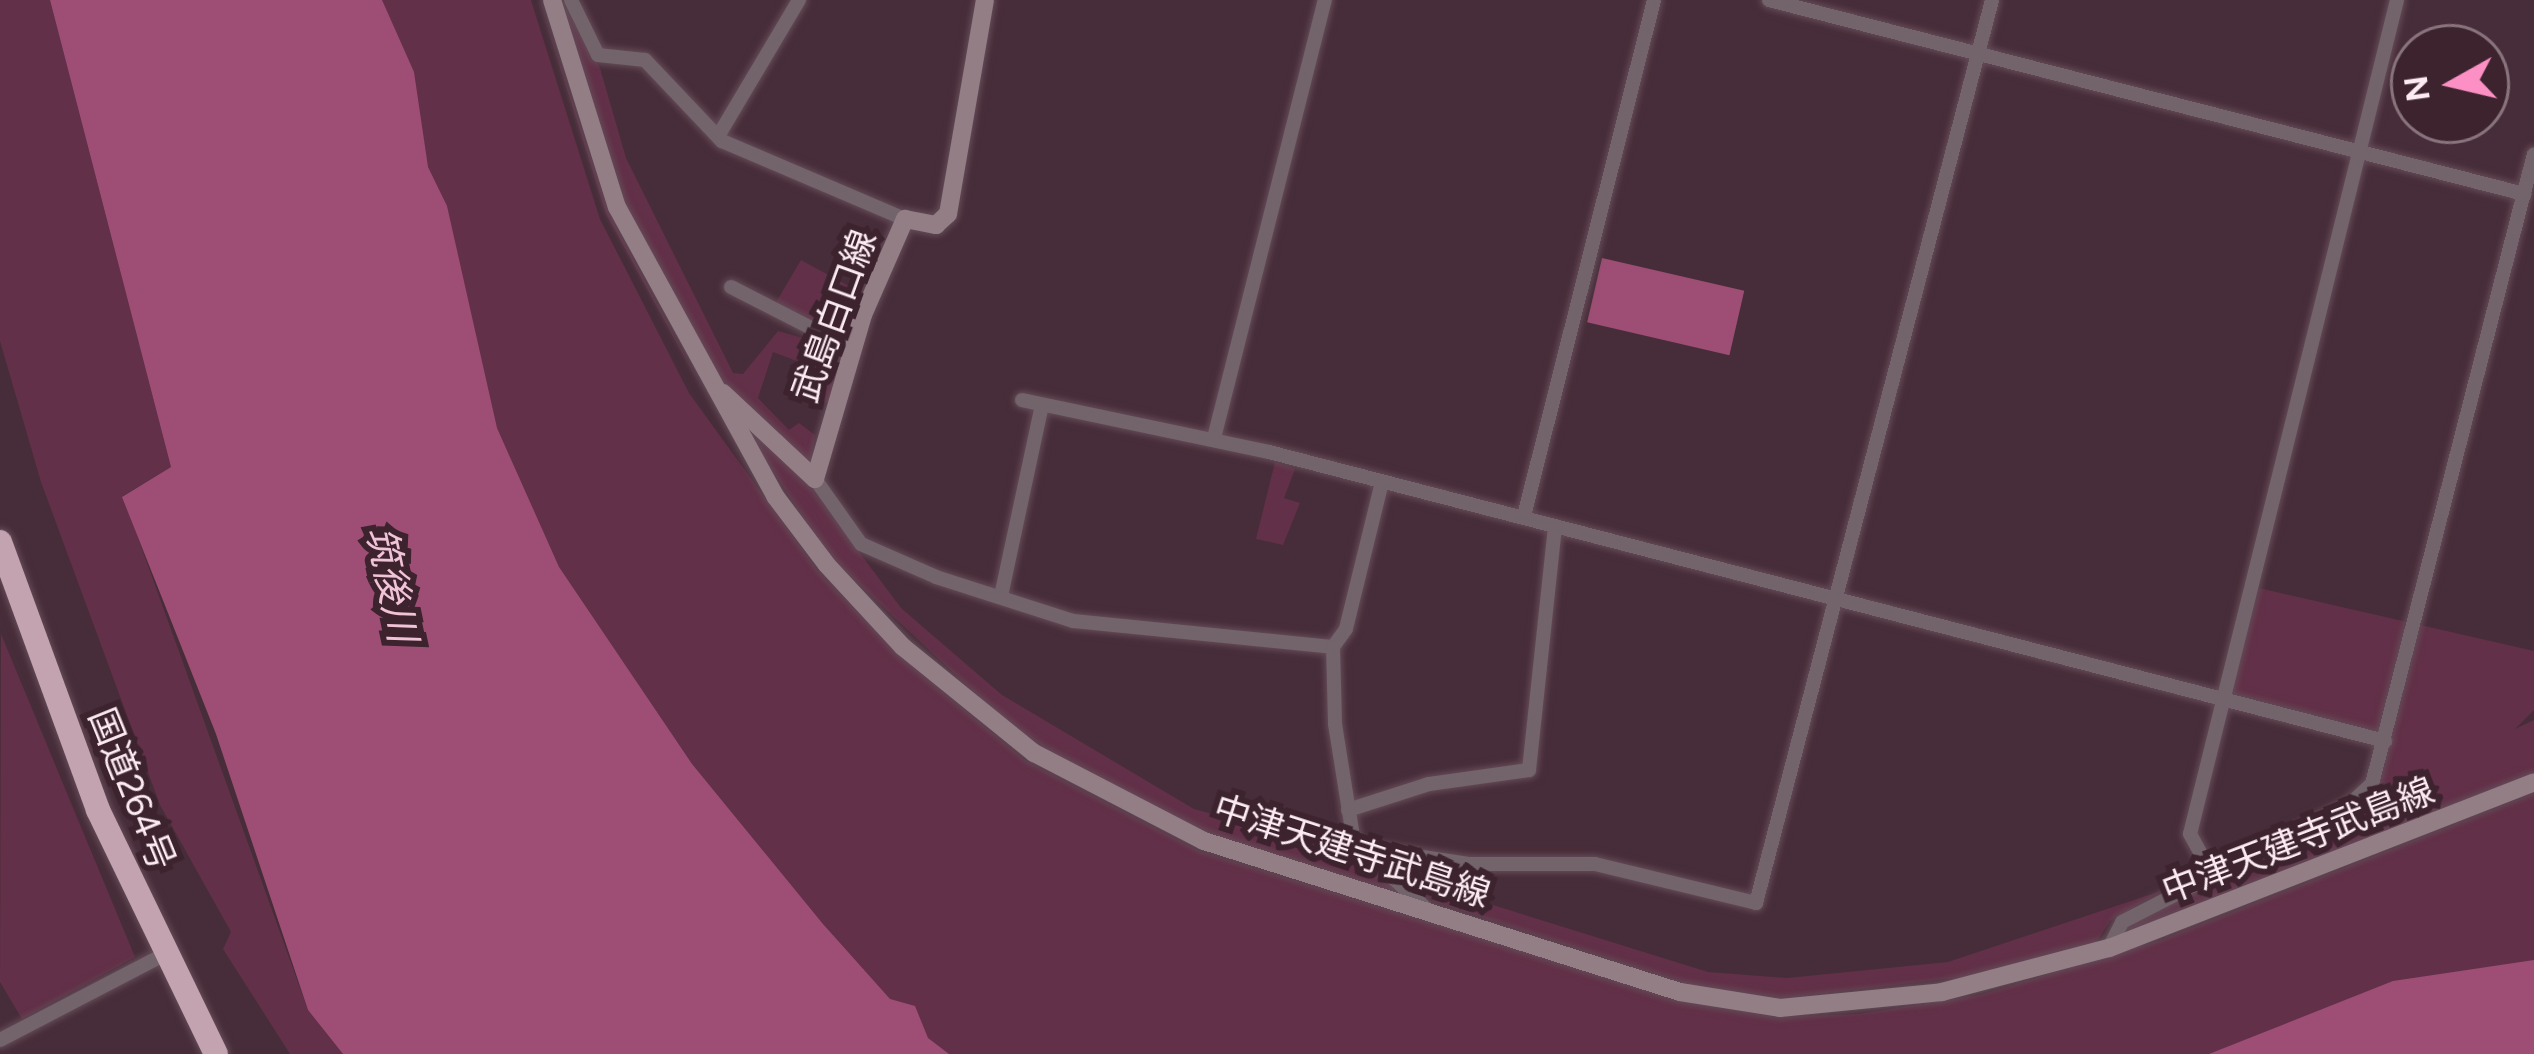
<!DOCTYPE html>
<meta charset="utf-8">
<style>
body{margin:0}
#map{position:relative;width:2534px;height:1054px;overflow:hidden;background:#472d39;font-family:Figtree,"Noto Sans JP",sans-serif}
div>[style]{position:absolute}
.green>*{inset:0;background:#623048}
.water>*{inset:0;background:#9e4e75;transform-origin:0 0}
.roads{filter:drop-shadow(0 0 3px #644b57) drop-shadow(0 0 3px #644b57)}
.street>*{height:14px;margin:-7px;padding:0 7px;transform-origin:7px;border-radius:7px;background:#72646a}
.secondary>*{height:18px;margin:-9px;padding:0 9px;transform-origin:9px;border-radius:9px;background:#937e86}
.highway>*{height:24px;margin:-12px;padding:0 12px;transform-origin:12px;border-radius:12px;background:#c3a3b0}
span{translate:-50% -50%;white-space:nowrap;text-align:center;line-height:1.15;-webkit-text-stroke:12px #3c232e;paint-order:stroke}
.street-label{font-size:36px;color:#fcebf2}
.water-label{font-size:39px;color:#f1c3d7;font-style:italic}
.north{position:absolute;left:2390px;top:24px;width:120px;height:120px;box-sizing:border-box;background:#3c232e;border:3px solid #89737c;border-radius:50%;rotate:262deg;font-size:33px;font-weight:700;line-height:48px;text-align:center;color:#fcebf2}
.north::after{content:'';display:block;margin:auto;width:42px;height:54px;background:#fc8fc3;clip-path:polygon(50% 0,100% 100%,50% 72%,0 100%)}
</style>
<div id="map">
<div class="green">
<i style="clip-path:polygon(0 0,50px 0,171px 467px,123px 496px,308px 1010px,343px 1054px,290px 1054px,223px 949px,231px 932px,160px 805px,41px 482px,0 341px)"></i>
<i style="clip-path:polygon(382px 0,531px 0,600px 219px,689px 393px,818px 571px,902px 658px,1026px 761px,1199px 851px,1688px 1002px,1776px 1017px,1858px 1014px,1980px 995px,2161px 940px,2534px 793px,2534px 965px,2269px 1054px,932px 1054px,627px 690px,483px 430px,405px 154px)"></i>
<i style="clip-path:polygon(539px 0,609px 213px,707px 398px,606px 214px)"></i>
<i style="clip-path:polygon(560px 0,600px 68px,626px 158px,733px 373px,743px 374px,778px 331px,803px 338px,798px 355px,839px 367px,830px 403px,814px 401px,802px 363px,773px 352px,758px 398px,789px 430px,799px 423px,815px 435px,812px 460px,796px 457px,707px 367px,621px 199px)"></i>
<i style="clip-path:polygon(801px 260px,867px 296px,849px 342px,772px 309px)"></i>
<i style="clip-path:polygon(727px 402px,809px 485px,901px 608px,1002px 695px,1194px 809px,1345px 850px,1414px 900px,1203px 831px,1104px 786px,1007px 723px,829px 556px)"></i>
<i style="clip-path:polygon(1275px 462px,1295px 469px,1284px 498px,1300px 503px,1283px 545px,1256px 539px)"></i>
<i style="clip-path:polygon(2259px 588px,2534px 651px,2534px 710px,2515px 729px,2534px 720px,2534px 774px,2130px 931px,2131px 920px,2350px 811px,2388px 741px,2230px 693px)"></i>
<i style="clip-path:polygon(1px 634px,135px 957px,22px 1019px,0 982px)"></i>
<i style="clip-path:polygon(1371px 854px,1493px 905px,1708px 972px,1787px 978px,1948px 962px,2164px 890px,2110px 921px,2095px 944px,1989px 974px,1775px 999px,1694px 987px,1435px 902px)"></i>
</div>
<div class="water">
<i style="clip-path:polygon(50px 0,382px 0,414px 72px,428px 167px,447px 206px,497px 428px,559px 567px,692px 764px,823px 924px,890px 999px,915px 1006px,928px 1038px,949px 1054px,343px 1054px,308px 1010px,216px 734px,122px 497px,171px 467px)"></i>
<i style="left:1602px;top:258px;width:146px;height:66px;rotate:13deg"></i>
<i style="clip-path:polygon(2534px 960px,2534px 1054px,2209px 1054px,2393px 981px)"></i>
</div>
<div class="roads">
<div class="street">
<i style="left:571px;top:0;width:61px;rotate:63.9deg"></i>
<i style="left:598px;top:55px;width:47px;rotate:6.1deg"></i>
<i style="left:645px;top:60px;width:112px;rotate:46.5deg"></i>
<i style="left:722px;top:141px;width:199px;rotate:23.1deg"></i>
<i style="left:1769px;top:0;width:780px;rotate:14.41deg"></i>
<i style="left:720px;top:133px;width:155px;rotate:-59.3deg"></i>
<i style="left:731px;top:287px;width:136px;rotate:27.1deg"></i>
<i style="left:1022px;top:400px;width:252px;rotate:11.9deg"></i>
<i style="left:1269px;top:452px;width:1153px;rotate:14.52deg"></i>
<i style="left:1214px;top:438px;width:452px;rotate:-75.8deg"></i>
<i style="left:815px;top:479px;width:80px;rotate:54.7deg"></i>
<i style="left:861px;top:544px;width:82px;rotate:23.7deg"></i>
<i style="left:936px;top:577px;width:144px;rotate:17.8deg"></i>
<i style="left:1073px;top:621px;width:261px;rotate:5.7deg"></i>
<i style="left:1382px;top:482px;width:151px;rotate:103.8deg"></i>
<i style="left:1346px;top:629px;width:22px;rotate:126deg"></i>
<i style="left:1333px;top:647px;width:77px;rotate:88.5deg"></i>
<i style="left:1335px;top:724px;width:120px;rotate:80.9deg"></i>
<i style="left:1354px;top:842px;width:105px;rotate:42.7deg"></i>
<i style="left:1524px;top:516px;width:532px;rotate:-75.86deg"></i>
<i style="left:1001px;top:596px;width:195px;rotate:-77.9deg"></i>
<i style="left:1348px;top:810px;width:85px;rotate:-17.8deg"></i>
<i style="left:1429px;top:784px;width:101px;rotate:-8deg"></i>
<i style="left:1529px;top:770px;width:244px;rotate:-83.9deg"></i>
<i style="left:1357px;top:847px;width:113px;rotate:8.6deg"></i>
<i style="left:1469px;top:864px;width:126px"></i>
<i style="left:1595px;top:864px;width:166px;rotate:13.6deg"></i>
<i style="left:1756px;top:903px;width:933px;rotate:-75.35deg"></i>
<i style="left:2212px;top:874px;width:46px;rotate:-118.8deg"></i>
<i style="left:2190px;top:834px;width:859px;rotate:-76.06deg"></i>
<i style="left:2109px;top:948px;width:29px;rotate:-63deg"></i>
<i style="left:2122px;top:922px;width:254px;rotate:-27.2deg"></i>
<i style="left:2348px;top:806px;width:33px;rotate:-43deg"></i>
<i style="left:2372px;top:784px;width:650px;rotate:-75.58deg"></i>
<i style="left:0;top:1040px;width:184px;rotate:-27.5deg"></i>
</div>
<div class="secondary">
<i style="left:552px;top:0;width:217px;rotate:72.6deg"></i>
<i style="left:617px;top:207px;width:329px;rotate:61.3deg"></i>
<i style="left:775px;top:496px;width:86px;rotate:53deg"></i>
<i style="left:827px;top:565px;width:112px;rotate:47.2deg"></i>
<i style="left:903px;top:647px;width:169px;rotate:39deg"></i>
<i style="left:1034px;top:753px;width:191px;rotate:27.4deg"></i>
<i style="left:1204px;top:841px;width:499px;rotate:17.6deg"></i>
<i style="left:1680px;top:992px;width:101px;rotate:9.1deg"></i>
<i style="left:1780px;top:1008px;width:163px;rotate:-5.6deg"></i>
<i style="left:1942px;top:992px;width:173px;rotate:-14.8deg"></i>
<i style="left:2109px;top:948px;width:456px;rotate:-21.3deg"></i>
<i style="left:723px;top:393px;width:126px;rotate:43.1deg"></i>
<i style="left:815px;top:479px;width:171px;rotate:-73.7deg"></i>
<i style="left:863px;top:315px;width:105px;rotate:-66.4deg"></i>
<i style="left:905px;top:219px;width:32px;rotate:11deg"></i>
<i style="left:936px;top:225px;width:16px;rotate:-43deg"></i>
<i style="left:948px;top:214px;width:217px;rotate:-80.2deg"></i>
</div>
<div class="highway">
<i style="left:0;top:542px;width:285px;rotate:69.9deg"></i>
<i style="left:98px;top:810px;width:271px;rotate:64.2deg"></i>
</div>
</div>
<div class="street-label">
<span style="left:834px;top:316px;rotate:-70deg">武島白口線</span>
<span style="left:132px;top:789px;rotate:68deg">国道264号</span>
<span style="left:2298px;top:840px;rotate:-21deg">中津天建寺武島線</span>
<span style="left:1352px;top:851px;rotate:18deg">中津天建寺武島線</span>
</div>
<div class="water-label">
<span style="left:391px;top:584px;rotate:78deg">筑後川</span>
</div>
<div class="north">N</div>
</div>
